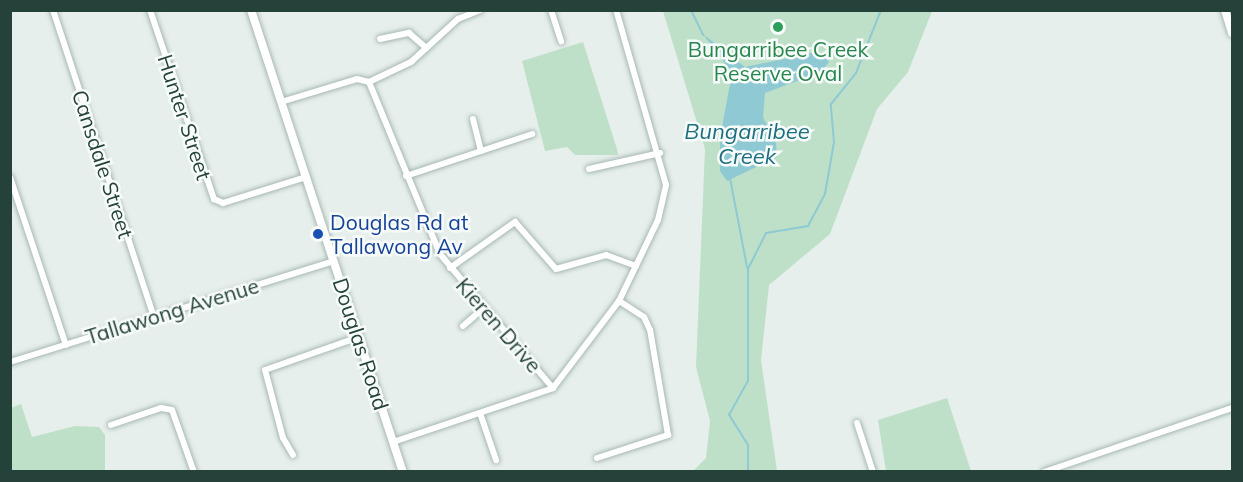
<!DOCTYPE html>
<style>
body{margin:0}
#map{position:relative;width:1243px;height:482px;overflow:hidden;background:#e6efeb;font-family:Mulish,sans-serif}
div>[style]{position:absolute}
.green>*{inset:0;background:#bfe0c8}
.water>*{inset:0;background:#8ec9d4}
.stream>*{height:2px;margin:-1px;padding:0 1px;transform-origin:1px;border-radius:1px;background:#8ec9d4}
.roads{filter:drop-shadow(0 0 2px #a8b8b2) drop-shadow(0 0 2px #a8b8b2)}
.minor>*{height:6px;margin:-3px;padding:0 3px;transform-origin:3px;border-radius:3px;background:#fff}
.tertiary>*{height:8px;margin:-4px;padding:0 4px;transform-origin:4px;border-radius:4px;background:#fff}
.dots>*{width:16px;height:16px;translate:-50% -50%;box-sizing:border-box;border:3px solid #f7fbf9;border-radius:50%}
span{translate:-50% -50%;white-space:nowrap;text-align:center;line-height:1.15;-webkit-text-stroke:5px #f7fbf9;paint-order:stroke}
.leisure-label{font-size:21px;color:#27864d}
.street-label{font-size:21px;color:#24423a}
.transit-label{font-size:21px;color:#164399}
.left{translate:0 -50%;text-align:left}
.water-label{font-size:22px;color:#1c6f80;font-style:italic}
.frame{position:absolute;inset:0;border:12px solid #24423a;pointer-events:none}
</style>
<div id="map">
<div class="green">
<i style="clip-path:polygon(663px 11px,932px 11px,908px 72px,877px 109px,830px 234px,769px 285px,761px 360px,777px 471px,693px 471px,706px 458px,710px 421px,696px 367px,705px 149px)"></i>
<i style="clip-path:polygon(583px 42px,617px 149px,618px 155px,575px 155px,567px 147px,545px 151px,522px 61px)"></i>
<i style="clip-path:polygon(947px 398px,971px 471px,886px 471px,878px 420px)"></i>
<i style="clip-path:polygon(21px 404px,32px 437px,75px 426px,99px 427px,105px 435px,105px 471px,11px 471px,11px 408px)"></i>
</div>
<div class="water">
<i style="clip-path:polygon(703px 34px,745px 67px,812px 53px,823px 53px,829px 62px,821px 72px,765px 93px,763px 117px,776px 143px,777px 157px,727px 181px,720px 171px,720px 138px,732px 73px)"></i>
</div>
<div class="stream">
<i style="left:691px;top:10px;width:28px;rotate:64deg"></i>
<i style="left:730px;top:178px;width:91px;rotate:79.2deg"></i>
<i style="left:748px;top:472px;width:27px;rotate:-90deg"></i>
<i style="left:748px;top:445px;width:36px;rotate:-122deg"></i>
<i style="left:729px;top:415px;width:39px;rotate:-61deg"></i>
<i style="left:748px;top:381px;width:112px;rotate:-90deg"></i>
<i style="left:748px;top:269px;width:40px;rotate:-63.4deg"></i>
<i style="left:766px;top:233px;width:43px;rotate:-9.5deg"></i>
<i style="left:808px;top:226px;width:36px;rotate:-62deg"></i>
<i style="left:825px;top:194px;width:53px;rotate:-80.2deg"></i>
<i style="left:834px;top:142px;width:38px;rotate:-95deg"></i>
<i style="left:831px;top:104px;width:40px;rotate:-51deg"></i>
<i style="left:856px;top:73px;width:68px;rotate:-68.4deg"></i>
</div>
<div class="roads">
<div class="minor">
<i style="left:53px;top:10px;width:323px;rotate:71.8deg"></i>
<i style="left:150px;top:10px;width:200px;rotate:71.3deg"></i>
<i style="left:214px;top:199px;width:10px;rotate:24deg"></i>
<i style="left:223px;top:203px;width:87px;rotate:-17.4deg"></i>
<i style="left:551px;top:10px;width:33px;rotate:72deg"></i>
<i style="left:380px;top:39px;width:30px;rotate:-12deg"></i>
<i style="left:409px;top:33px;width:23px;rotate:41deg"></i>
<i style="left:369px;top:82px;width:47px;rotate:-25.5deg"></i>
<i style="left:411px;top:62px;width:64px;rotate:-42.5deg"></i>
<i style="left:458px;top:19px;width:24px;rotate:-22deg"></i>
<i style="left:281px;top:102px;width:79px;rotate:-16.8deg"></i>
<i style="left:357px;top:79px;width:12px;rotate:14deg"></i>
<i style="left:369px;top:82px;width:186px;rotate:67.6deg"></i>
<i style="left:440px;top:254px;width:175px;rotate:49.9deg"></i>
<i style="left:473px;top:119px;width:33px;rotate:76deg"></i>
<i style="left:589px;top:169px;width:73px;rotate:-12.7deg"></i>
<i style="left:406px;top:176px;width:133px;rotate:-18.4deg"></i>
<i style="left:10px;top:177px;width:177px;rotate:71.6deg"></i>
<i style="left:450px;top:268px;width:80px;rotate:-35.3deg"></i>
<i style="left:515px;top:222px;width:62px;rotate:48.9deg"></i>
<i style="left:556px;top:269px;width:52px;rotate:-15.6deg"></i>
<i style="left:606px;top:255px;width:32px;rotate:20deg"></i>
<i style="left:463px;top:326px;width:28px;rotate:-41deg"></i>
<i style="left:10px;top:362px;width:339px;rotate:-17.3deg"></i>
<i style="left:480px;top:413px;width:50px;rotate:71.2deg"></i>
<i style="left:857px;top:423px;width:52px;rotate:71.9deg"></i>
<i style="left:111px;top:425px;width:53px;rotate:-18.8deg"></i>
<i style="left:161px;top:408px;width:11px;rotate:10deg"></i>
<i style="left:172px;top:410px;width:66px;rotate:70.5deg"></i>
<i style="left:393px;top:442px;width:169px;rotate:-18.6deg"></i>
<i style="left:553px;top:388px;width:109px;rotate:-52.8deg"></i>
<i style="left:619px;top:301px;width:90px;rotate:-64.3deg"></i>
<i style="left:658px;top:220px;width:36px;rotate:-77deg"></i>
<i style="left:666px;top:185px;width:182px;rotate:-105.9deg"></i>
<i style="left:293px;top:455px;width:20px;rotate:-120deg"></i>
<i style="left:283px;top:438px;width:70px;rotate:-104.8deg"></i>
<i style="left:265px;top:370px;width:100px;rotate:-19.3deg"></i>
<i style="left:597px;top:458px;width:75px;rotate:-17.9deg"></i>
<i style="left:668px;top:435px;width:107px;rotate:-99.7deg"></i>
<i style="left:650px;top:330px;width:14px;rotate:-115deg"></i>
<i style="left:644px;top:317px;width:30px;rotate:-147deg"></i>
<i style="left:1044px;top:472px;width:199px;rotate:-18.8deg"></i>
</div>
<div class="tertiary">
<i style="left:251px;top:10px;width:486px;rotate:71.8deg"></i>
<i style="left:1225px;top:10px;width:24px;rotate:73deg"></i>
</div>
</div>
<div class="dots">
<i style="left:778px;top:27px;background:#2e9e5b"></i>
<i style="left:318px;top:234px;background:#1a4fb4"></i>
</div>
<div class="leisure-label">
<span style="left:778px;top:61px">Bungarribee Creek<br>Reserve Oval</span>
</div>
<div class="street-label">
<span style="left:185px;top:117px;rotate:72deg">Hunter Street</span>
<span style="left:103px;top:164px;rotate:72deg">Cansdale Street</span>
<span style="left:172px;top:311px;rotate:-17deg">Tallawong Avenue</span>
<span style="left:499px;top:325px;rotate:49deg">Kieren Drive</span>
<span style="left:361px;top:344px;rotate:72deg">Douglas Road</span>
</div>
<div class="transit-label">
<span class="left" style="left:330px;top:234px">Douglas Rd at<br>Tallawong Av</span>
</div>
<div class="water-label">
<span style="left:747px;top:144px">Bungarribee<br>Creek</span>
</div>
<div class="frame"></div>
</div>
